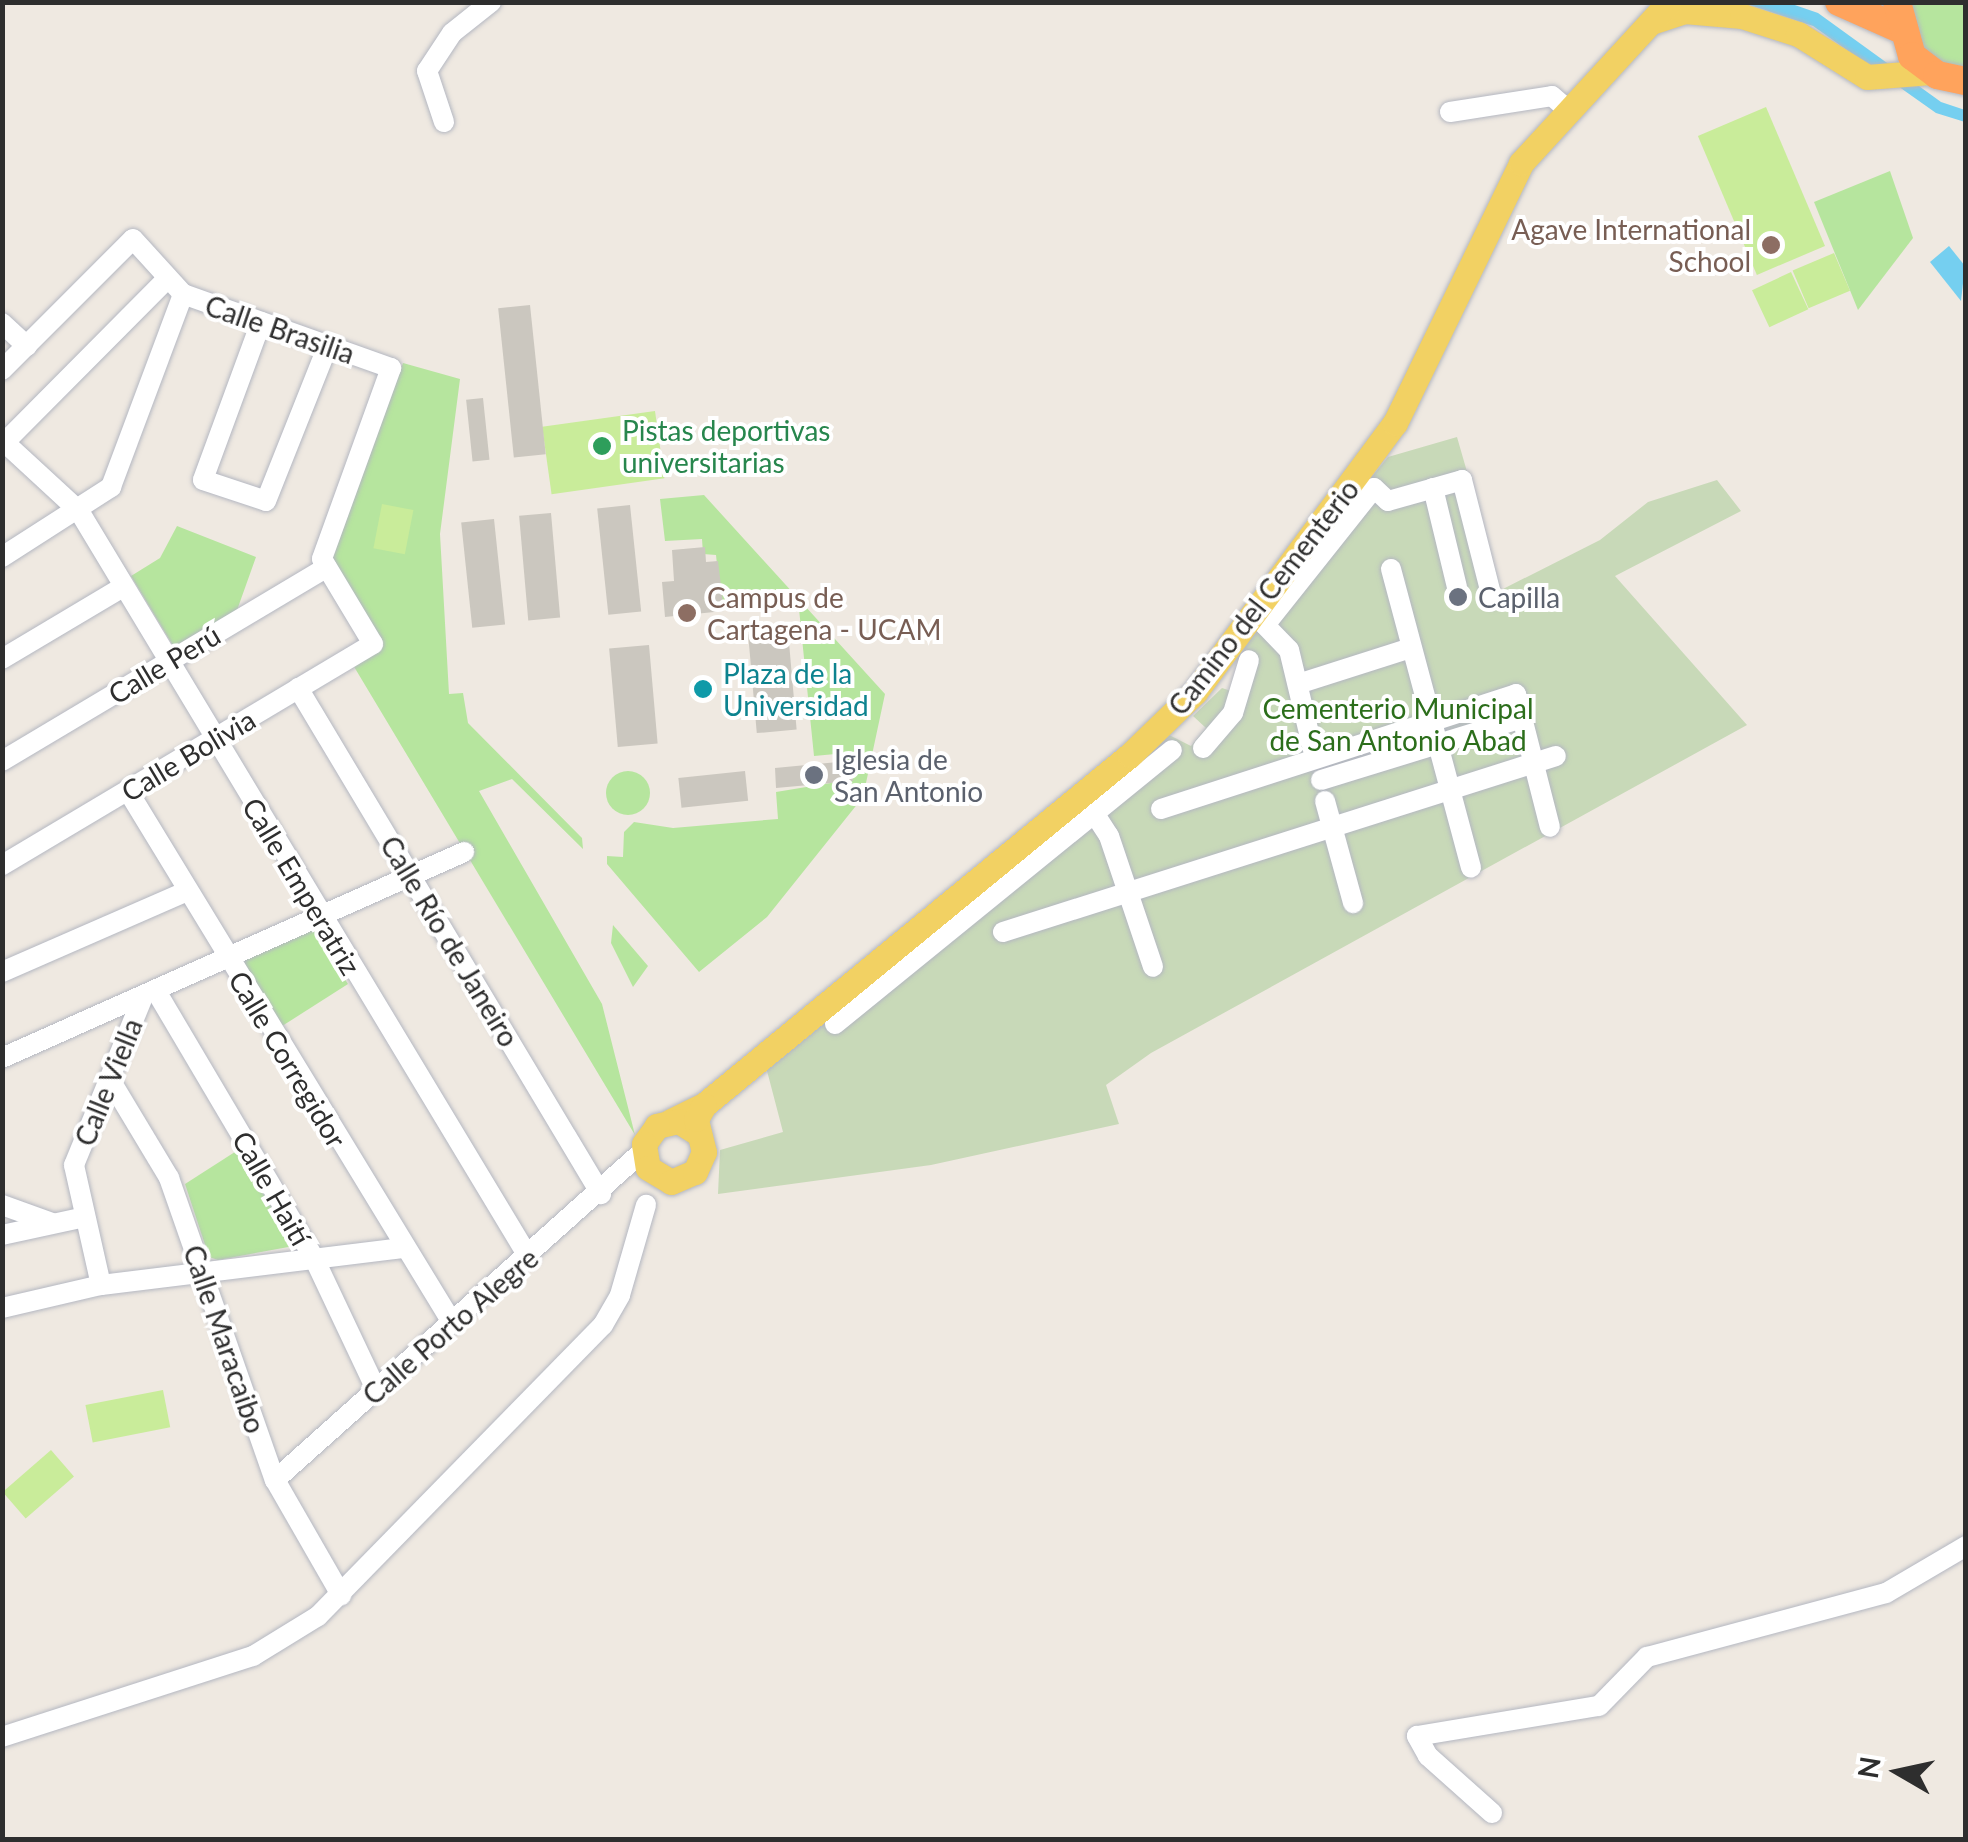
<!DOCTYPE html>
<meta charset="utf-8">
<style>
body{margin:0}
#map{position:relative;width:1968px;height:1842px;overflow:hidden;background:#efe9e1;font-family:Lato,sans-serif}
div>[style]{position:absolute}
.green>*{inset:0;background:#b6e59e}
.round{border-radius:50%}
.cemetery>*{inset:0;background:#c8d9b8}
.pitch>*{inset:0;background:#c9ec9a;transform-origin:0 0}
.water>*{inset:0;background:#75cff0}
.building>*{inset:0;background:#cbc7bf;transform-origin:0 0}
.roads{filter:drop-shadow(0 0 2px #b4b7c1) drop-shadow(0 0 2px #b4b7c1)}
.minor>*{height:20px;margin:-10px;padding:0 10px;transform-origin:10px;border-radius:10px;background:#fff}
.major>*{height:25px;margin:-12.5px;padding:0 12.5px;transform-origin:12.5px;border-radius:12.5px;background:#f2d163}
.highway>*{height:28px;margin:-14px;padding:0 14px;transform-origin:14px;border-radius:14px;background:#ffa35c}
.dots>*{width:28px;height:28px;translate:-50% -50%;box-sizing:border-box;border:5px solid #fff;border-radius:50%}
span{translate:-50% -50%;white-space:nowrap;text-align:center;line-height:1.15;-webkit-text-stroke:8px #fff;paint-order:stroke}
.education-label{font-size:28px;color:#785e54}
.right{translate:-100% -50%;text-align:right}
.left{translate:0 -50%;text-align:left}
.street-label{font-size:28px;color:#2e2e2e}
.leisure-label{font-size:28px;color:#27864d}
.worship-label{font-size:28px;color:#5b616d}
.culture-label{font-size:28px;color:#0d838f}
.park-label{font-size:28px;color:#2c6e1b}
.frame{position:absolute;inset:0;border:5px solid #2e2e2e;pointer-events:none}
.north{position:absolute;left:1848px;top:1722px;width:100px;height:100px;-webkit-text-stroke:8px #fff;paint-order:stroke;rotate:279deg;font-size:28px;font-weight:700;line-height:40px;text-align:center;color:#2e2e2e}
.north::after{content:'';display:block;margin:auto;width:35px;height:45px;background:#2e2e2e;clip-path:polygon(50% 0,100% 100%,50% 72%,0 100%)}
</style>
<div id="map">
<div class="green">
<i style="clip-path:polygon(1897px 3px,1965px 3px,1965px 81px,1937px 75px)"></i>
<i style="clip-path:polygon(1890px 171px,1913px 238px,1858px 310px,1814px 202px)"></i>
<i style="clip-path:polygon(403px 363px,460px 379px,440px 534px,449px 694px,463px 693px,468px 723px,582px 838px,583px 849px,512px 779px,479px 791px,602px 1004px,635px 1135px,353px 665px,383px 646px,332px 559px)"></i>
<i style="clip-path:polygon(704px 495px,885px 694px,863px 797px,767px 917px,699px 972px,607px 864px,607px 856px,623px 857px,624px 832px,634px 822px,673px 828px,778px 819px,776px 792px,849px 780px,846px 753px,814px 756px,799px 609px,787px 596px,721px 603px,716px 555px,703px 554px,702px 539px,665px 541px,660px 499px)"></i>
<i style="clip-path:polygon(177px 526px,256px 557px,236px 613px,175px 649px,131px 576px,160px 558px)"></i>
<i class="round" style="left:606px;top:771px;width:44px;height:44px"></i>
<i style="clip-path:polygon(309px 923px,348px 984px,279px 1028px,234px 957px)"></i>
<i style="clip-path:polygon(613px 925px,648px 966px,633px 987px,611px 943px)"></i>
<i style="clip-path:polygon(238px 1150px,294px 1246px,218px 1260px,209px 1257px,185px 1184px)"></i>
</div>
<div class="cemetery">
<i style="clip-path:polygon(1457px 437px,1501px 590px,1600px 540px,1648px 502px,1717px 480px,1741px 511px,1615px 576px,1747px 725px,1151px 1053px,1106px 1085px,1119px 1124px,931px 1165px,718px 1194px,720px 1150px,783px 1132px,766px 1067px,1169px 735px,1191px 746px,1206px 728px,1193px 716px,1222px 688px,1231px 691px,1252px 624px,1388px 457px)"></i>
</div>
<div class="pitch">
<i style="left:1766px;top:107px;width:151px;height:74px;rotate:67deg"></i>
<i style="left:1834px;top:253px;width:41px;height:45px;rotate:67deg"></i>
<i style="left:1791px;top:272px;width:41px;height:43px;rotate:65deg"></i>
<i style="left:655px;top:411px;width:68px;height:114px;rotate:82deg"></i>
<i style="left:382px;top:504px;width:32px;height:45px;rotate:11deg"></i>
<i style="left:163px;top:1390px;width:38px;height:79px;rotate:79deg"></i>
<i style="left:51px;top:1450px;width:35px;height:64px;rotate:49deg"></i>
</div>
<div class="water">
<i style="clip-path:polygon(1744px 3px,1789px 3px,1818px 13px,1941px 102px,1965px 110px,1965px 122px,1936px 113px,1813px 26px)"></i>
<i style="clip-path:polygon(1949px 246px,1965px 266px,1961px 301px,1930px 262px)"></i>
</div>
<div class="building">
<i style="left:530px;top:305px;width:150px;height:32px;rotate:84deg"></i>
<i style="left:483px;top:398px;width:62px;height:17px;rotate:84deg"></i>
<i style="left:630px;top:505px;width:107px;height:33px;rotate:84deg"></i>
<i style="left:551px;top:513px;width:105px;height:32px;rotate:85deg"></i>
<i style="left:494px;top:519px;width:106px;height:33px;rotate:84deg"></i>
<i style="clip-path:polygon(705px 547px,706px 562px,718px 561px,724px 611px,665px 617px,662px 582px,674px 581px,672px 550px)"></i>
<i style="left:788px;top:631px;width:99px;height:40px;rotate:85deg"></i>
<i style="left:649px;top:645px;width:99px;height:40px;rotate:85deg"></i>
<i style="clip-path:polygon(838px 762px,839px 769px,852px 768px,853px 781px,776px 788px,775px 768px)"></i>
<i style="left:745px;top:771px;width:30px;height:67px;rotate:84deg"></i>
</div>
<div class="roads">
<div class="minor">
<i style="left:1450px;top:112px;width:103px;rotate:-8.9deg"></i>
<i style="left:1552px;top:96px;width:20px;rotate:41deg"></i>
<i style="left:444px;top:122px;width:54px;rotate:-108.4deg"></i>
<i style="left:427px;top:71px;width:45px;rotate:-56.7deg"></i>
<i style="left:452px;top:33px;width:50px;rotate:-38.5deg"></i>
<i style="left:261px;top:322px;width:168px;rotate:110.2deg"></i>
<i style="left:203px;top:480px;width:66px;rotate:18.4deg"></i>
<i style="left:266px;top:501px;width:168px;rotate:-68.3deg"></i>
<i style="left:2px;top:323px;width:34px;rotate:43deg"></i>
<i style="left:2px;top:370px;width:185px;rotate:-45deg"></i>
<i style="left:133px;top:239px;width:74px;rotate:47.7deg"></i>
<i style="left:183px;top:294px;width:221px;rotate:19.6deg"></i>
<i style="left:391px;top:368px;width:203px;rotate:109.9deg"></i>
<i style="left:322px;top:559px;width:99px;rotate:59deg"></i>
<i style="left:373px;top:644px;width:432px;rotate:149.2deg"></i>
<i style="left:2px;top:440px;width:105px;rotate:42.7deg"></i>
<i style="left:79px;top:511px;width:872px;rotate:58.93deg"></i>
<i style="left:5px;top:442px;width:231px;rotate:-45.2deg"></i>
<i style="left:1433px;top:488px;width:102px;rotate:76.4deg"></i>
<i style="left:2px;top:557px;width:130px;rotate:-32.7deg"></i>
<i style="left:111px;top:487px;width:206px;rotate:-69.5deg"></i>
<i style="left:1391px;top:569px;width:309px;rotate:75deg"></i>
<i style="left:2px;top:659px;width:141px;rotate:-30.8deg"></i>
<i style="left:1298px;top:684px;width:119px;rotate:-17.7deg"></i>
<i style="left:298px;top:688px;width:590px;rotate:59.09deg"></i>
<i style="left:1203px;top:748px;width:46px;rotate:-49.4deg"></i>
<i style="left:1233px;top:713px;width:55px;rotate:-73.2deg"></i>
<i style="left:1315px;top:758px;width:111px;rotate:-103.5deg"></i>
<i style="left:1289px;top:650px;width:35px;rotate:-134deg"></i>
<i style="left:1265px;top:625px;width:175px;rotate:-51.5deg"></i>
<i style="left:1374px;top:488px;width:19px;rotate:43deg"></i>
<i style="left:1388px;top:501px;width:77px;rotate:-15.8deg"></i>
<i style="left:1462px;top:480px;width:122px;rotate:75.7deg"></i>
<i style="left:2px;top:761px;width:378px;rotate:-30.8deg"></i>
<i style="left:1321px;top:780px;width:211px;rotate:-17.1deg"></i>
<i style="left:128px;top:791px;width:624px;rotate:58.63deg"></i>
<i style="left:1325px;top:801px;width:106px;rotate:74.6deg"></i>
<i style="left:1161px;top:809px;width:373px;rotate:-17.9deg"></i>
<i style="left:1516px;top:694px;width:137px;rotate:75.7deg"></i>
<i style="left:1094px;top:813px;width:27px;rotate:57deg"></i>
<i style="left:1109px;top:836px;width:138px;rotate:71.4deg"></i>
<i style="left:1003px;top:932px;width:580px;rotate:-17.65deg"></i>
<i style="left:2px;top:972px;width:202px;rotate:-23.6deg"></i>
<i style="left:156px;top:991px;width:310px;rotate:59.4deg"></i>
<i style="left:314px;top:1258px;width:147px;rotate:64.7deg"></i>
<i style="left:835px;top:1024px;width:434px;rotate:-39.1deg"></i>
<i style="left:2px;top:1058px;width:506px;rotate:-24.03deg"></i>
<i style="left:112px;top:1083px;width:111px;rotate:59deg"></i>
<i style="left:169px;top:1178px;width:320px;rotate:70.7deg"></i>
<i style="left:275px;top:1480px;width:133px;rotate:60.1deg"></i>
<i style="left:2px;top:1205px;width:53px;rotate:19.8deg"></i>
<i style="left:2px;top:1235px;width:85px;rotate:-12.2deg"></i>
<i style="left:101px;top:1285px;width:123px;rotate:-102.7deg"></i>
<i style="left:74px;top:1165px;width:182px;rotate:-67.7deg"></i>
<i style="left:2px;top:1308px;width:102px;rotate:-13.1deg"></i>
<i style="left:101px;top:1285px;width:302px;rotate:-7deg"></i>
<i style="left:275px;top:1480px;width:494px;rotate:-41.8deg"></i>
<i style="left:2px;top:1737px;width:264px;rotate:-17.9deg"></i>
<i style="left:253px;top:1656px;width:76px;rotate:-31.6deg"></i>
<i style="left:318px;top:1616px;width:407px;rotate:-45.6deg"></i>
<i style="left:603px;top:1325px;width:34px;rotate:-60deg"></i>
<i style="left:620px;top:1295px;width:94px;rotate:-73.9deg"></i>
<i style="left:1492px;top:1813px;width:86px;rotate:-138.3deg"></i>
<i style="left:1428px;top:1756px;width:23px;rotate:-119deg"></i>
<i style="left:1417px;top:1736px;width:184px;rotate:-9.4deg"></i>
<i style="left:1599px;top:1706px;width:69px;rotate:-45.6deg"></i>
<i style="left:1647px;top:1657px;width:247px;rotate:-15deg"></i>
<i style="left:1886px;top:1593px;width:93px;rotate:-30.4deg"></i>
</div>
<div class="major">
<i style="left:1654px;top:21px;width:32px;rotate:-18deg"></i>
<i style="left:1684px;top:11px;width:58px;rotate:4.9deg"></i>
<i style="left:1742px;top:16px;width:59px;rotate:17.8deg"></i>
<i style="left:1798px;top:34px;width:81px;rotate:31.9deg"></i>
<i style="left:1867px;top:77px;width:64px;rotate:-4.5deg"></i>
<i style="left:671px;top:1121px;width:37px;rotate:-26deg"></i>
<i style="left:704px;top:1105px;width:551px;rotate:-39.41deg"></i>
<i style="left:1130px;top:755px;width:91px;rotate:-44.1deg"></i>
<i style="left:1195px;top:692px;width:335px;rotate:-53.4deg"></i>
<i style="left:1395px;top:423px;width:289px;rotate:-64.1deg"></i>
<i style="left:1521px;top:163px;width:219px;rotate:-47.4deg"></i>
<i style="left:699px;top:1134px;width:25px;rotate:-148deg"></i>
<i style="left:678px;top:1121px;width:22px;rotate:167deg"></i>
<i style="left:657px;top:1126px;width:22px;rotate:126deg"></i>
<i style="left:644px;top:1144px;width:24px;rotate:81deg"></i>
<i style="left:648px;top:1168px;width:27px;rotate:31deg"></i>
<i style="left:671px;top:1182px;width:26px;rotate:-23deg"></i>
<i style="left:695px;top:1172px;width:22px;rotate:-66deg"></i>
<i style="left:704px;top:1152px;width:34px;rotate:-104deg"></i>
<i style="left:696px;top:1119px;width:16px;rotate:-60deg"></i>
</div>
<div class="highway">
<i style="left:1839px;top:2px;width:64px;rotate:23.8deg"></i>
<i style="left:1897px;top:2px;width:56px;rotate:74.5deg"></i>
<i style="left:1912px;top:56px;width:31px;rotate:37deg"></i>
<i style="left:1937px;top:75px;width:30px;rotate:12deg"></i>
</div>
</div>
<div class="dots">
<i style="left:1771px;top:245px;background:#8d6e63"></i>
<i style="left:602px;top:446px;background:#2e9e5b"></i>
<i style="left:1458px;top:597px;background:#6b7280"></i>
<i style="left:687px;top:613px;background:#8d6e63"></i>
<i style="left:703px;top:689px;background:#0f9aa8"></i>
<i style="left:814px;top:775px;background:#6b7280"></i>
</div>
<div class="education-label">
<span class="right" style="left:1751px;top:245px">Agave International<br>School</span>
<span class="left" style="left:707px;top:613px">Campus de<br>Cartagena - UCAM</span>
</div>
<div class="street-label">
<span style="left:280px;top:329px;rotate:19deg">Calle Brasilia</span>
<span style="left:1263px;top:597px;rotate:-52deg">Camino del Cementerio</span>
<span style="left:164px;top:664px;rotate:-31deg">Calle Perú</span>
<span style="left:188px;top:755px;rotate:-31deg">Calle Bolivia</span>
<span style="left:302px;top:886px;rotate:59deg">Calle Emperatriz</span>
<span style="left:450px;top:941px;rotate:59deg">Calle Río de Janeiro</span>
<span style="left:288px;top:1059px;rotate:59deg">Calle Corregidor</span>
<span style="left:108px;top:1082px;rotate:-68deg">Calle Viella</span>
<span style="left:272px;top:1188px;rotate:60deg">Calle Haití</span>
<span style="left:450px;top:1326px;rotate:-41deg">Calle Porto Alegre</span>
<span style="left:225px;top:1339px;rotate:71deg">Calle Maracaibo</span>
</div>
<div class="leisure-label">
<span class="left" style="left:622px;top:446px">Pistas deportivas<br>universitarias</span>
</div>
<div class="worship-label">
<span class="left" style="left:1478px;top:597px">Capilla</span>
<span class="left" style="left:834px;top:775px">Iglesia de<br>San Antonio</span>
</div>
<div class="culture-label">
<span class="left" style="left:723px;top:689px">Plaza de la<br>Universidad</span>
</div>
<div class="park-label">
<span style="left:1398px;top:724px">Cementerio Municipal<br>de San Antonio Abad</span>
</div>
<div class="frame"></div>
<div class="north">N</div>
</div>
